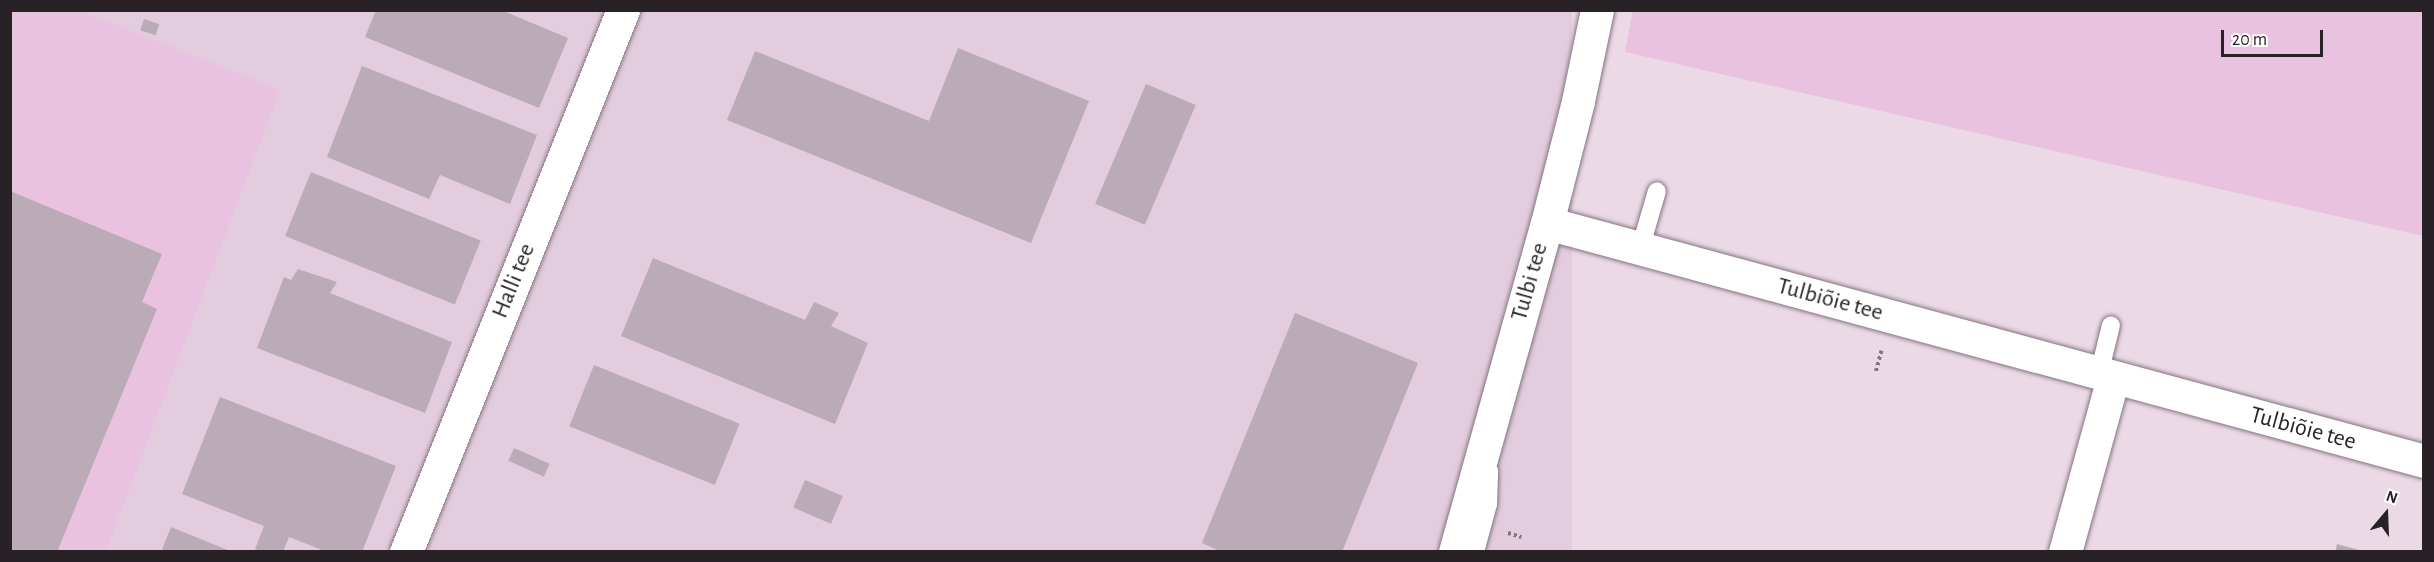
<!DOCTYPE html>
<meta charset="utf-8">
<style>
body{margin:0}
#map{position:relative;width:2434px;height:562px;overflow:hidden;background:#ebdae6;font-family:"Alegreya Sans",sans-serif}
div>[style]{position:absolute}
.built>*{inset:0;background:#e3ccdd;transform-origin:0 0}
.green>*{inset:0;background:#e8c2de}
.building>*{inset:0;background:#bbabb7;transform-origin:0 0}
.path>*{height:4px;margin-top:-2px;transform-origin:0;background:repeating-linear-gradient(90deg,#83777f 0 3px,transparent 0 6px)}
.roads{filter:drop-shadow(0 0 2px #847580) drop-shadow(0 0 2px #847580)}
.lane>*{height:18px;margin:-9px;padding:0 9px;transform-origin:9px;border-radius:9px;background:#fff}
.street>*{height:33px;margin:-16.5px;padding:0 16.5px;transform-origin:16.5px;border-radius:16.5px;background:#fff}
span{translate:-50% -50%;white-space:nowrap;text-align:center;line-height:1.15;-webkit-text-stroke:4.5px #fff;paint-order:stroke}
.street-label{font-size:24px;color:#282226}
.frame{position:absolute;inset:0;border:12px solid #282226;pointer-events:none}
.north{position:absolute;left:2356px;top:484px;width:60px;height:60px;-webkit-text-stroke:4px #fff;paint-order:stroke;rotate:19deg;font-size:16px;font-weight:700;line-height:24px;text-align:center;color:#282226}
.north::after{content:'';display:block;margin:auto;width:21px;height:27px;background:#282226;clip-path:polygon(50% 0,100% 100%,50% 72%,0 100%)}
.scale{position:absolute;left:2221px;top:30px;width:102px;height:27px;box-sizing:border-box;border:3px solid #282226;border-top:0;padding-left:8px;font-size:18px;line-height:21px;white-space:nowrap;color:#282226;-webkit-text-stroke:4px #fff;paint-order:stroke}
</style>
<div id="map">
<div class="built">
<i style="left:10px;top:11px;width:1562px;height:540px"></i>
</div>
<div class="green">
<i style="clip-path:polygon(1633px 10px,2423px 11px,2423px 236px,1625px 52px)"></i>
<i style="clip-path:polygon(10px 11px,81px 11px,280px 90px,106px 551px,11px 551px)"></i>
</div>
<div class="building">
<i style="clip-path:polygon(376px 10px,501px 10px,568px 38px,539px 108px,365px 37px)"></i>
<i style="left:144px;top:19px;width:16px;height:12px;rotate:18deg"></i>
<i style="clip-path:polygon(958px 48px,1089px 101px,1031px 243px,727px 120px,755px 51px,929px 121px)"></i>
<i style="clip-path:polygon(362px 66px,537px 135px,510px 204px,440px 175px,429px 199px,327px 157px)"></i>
<i style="left:1146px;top:84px;width:54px;height:130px;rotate:23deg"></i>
<i style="left:311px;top:172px;width:183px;height:69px;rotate:22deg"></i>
<i style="clip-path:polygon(10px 191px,162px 254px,142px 302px,157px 309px,57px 552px,10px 552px)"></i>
<i style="clip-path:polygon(653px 258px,805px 320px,814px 302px,839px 313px,831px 326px,868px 343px,835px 424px,621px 336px)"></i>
<i style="clip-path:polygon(298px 269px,337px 282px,330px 293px,452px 342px,425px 413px,257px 348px,284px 277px,291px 280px)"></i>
<i style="clip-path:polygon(1295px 313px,1418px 363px,1342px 552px,1222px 552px,1202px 543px)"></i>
<i style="left:594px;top:365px;width:157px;height:66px;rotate:22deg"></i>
<i style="clip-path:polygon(220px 397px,396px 466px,362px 552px,327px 552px,289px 537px,283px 552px,262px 552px,255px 549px,264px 526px,182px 494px)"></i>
<i style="left:514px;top:448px;width:39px;height:14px;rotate:24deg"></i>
<i style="left:805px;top:480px;width:41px;height:30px;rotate:23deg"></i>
<i style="clip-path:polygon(171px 527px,230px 551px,230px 552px,161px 552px)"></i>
<i style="clip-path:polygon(2337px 544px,2363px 551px,2363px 552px,2335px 552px)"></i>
</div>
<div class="path">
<i style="left:1876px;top:371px;width:23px;rotate:-75deg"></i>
<i style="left:1508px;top:533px;width:14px;rotate:17deg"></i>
</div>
<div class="roads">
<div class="lane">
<i style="left:1640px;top:249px;width:60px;rotate:-73.7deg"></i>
<i style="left:2099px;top:374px;width:50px;rotate:-76.2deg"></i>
<i style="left:1475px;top:552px;width:50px;rotate:-74.8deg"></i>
<i style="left:1488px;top:504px;width:33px;rotate:-88deg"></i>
</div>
<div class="street">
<i style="left:1547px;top:223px;width:909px;rotate:15.18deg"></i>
<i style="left:406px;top:552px;width:584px;rotate:-68.18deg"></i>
<i style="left:1455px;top:552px;width:342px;rotate:-74.4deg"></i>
<i style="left:1547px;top:223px;width:126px;rotate:-75.7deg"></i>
<i style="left:1578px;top:101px;width:93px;rotate:-78.2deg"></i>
<i style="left:2065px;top:552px;width:180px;rotate:-74.6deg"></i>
</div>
</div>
<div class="street-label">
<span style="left:514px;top:281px;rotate:-68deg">Halli tee</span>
<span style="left:1530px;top:282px;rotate:-74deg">Tulbi tee</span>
<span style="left:1830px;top:300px;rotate:15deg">Tulbiõie tee</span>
<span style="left:2303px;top:429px;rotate:15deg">Tulbiõie tee</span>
</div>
<div class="frame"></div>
<div class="north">N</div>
<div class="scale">20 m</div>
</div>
